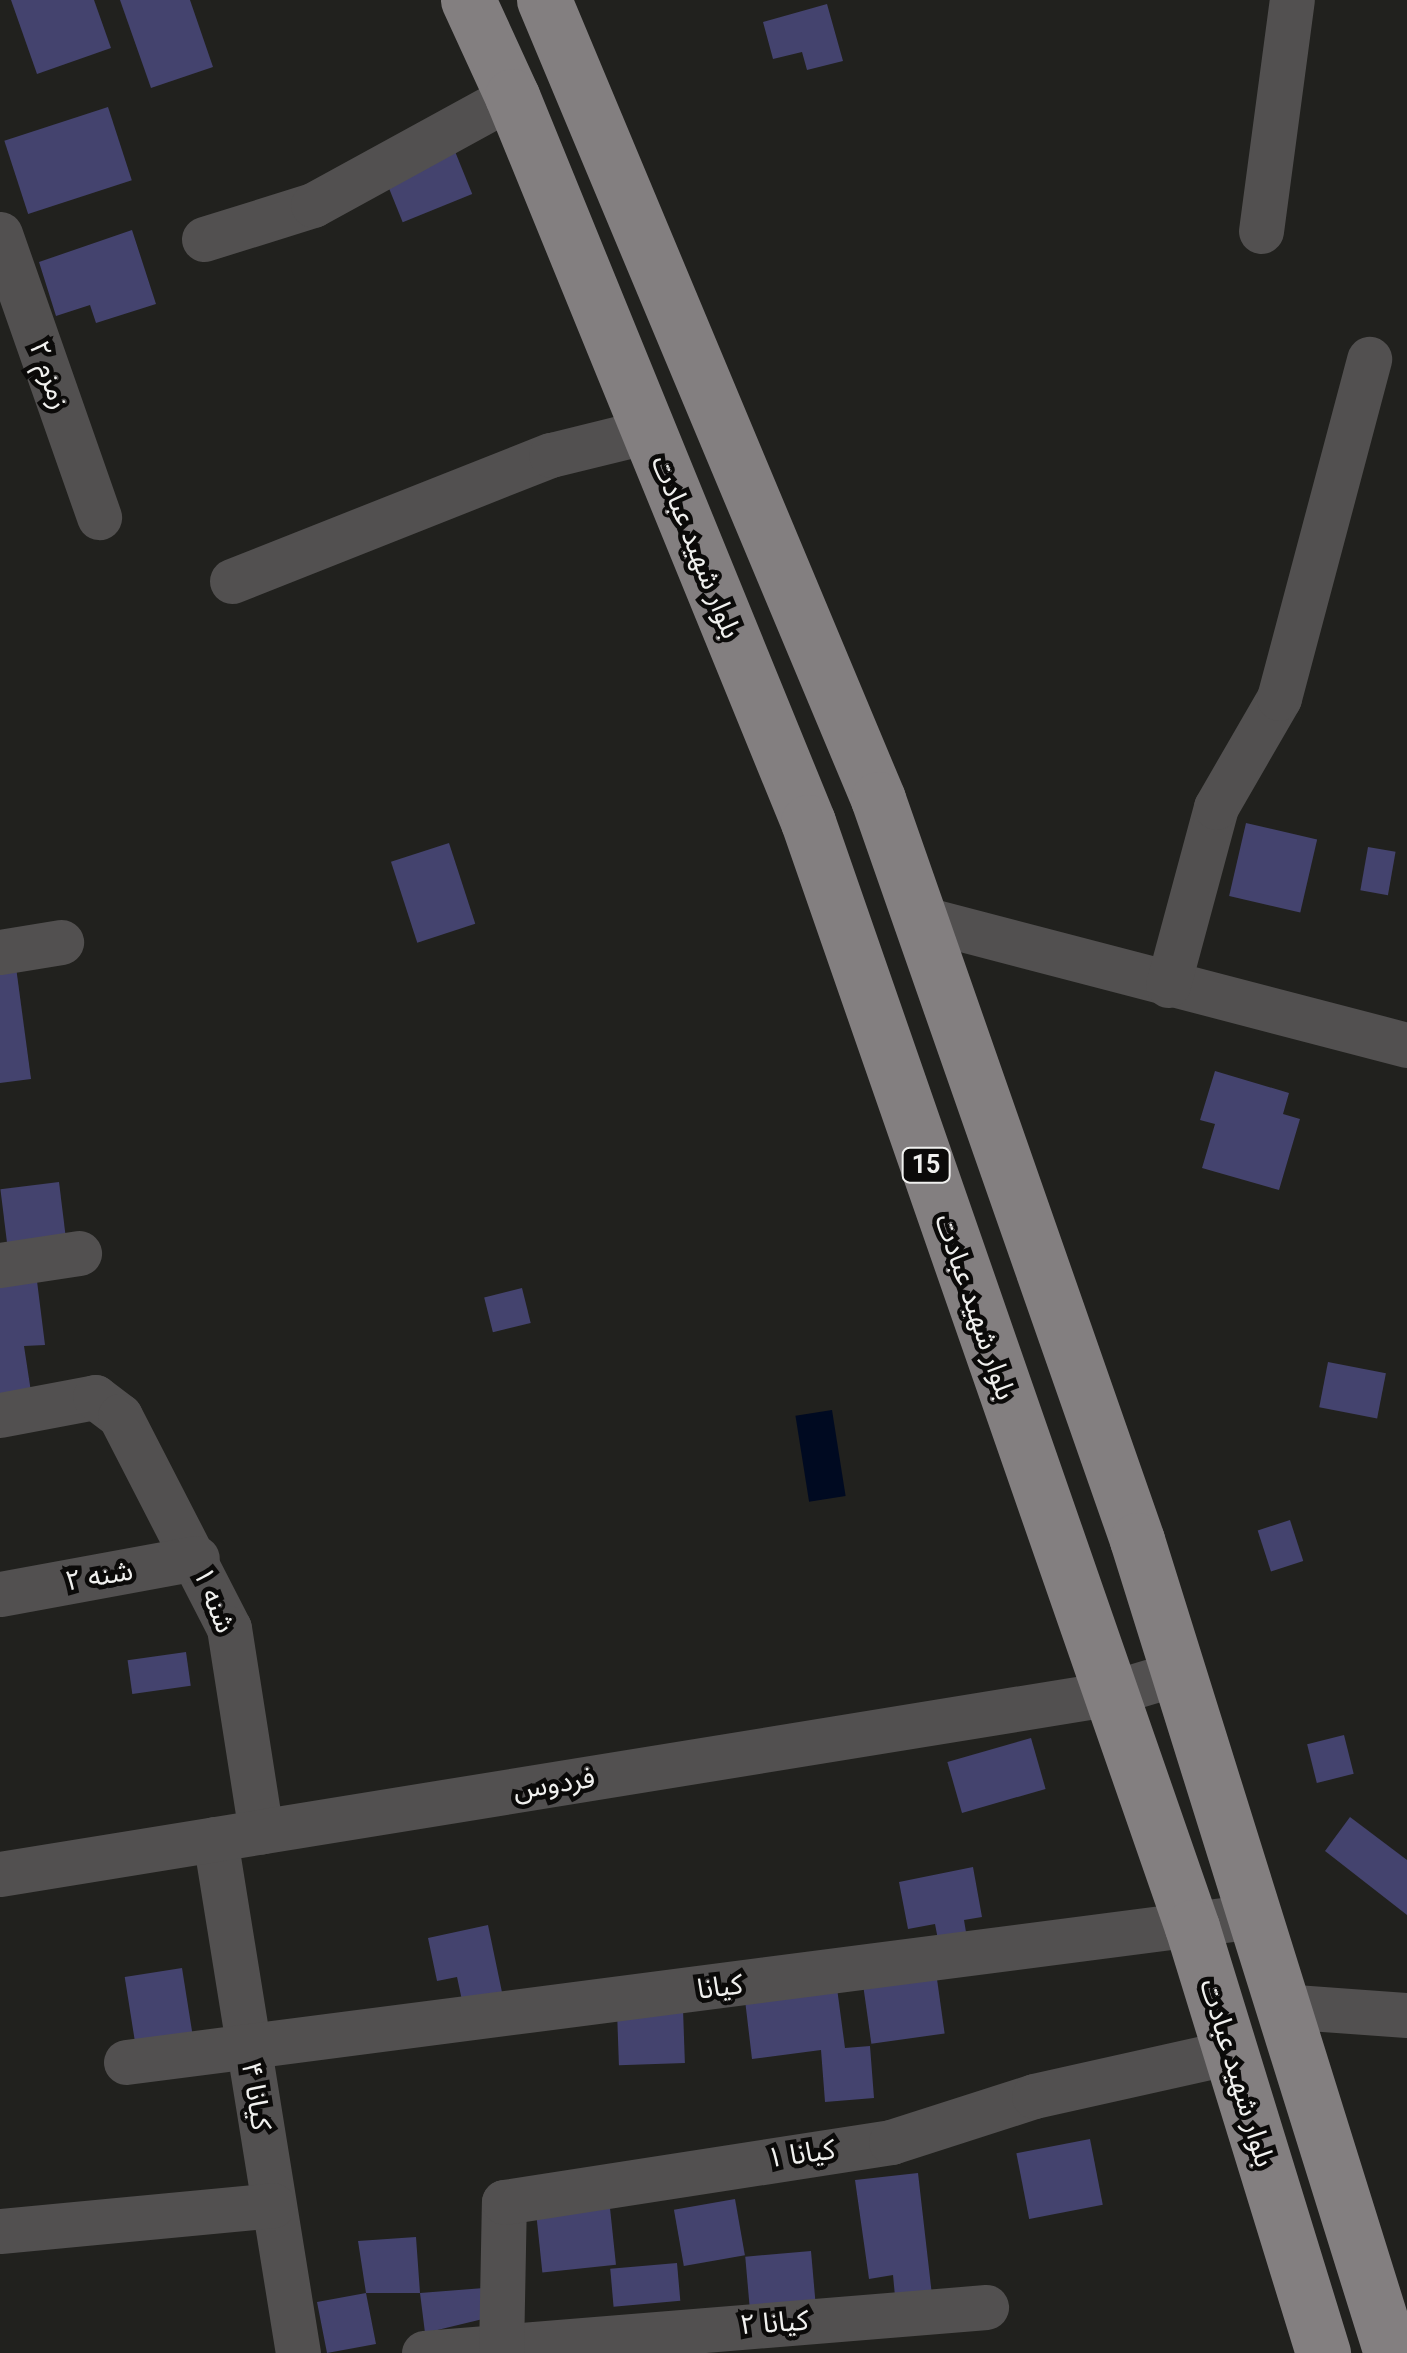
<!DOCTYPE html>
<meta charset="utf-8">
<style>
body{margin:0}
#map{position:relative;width:1407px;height:2353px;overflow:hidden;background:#21211e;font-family:Roboto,"Noto Sans Arabic",sans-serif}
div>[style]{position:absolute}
.water>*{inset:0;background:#000a21;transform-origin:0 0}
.building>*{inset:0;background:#44436e;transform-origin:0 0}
.minor>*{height:45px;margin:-22.5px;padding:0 22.5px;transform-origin:22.5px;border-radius:22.5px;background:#525050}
.major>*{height:55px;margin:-27.5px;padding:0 27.5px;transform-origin:27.5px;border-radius:27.5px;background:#837f80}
span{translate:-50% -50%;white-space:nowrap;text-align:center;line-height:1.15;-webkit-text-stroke:9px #0b0a09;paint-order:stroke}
.shield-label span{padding:2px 8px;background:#0b0a09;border:2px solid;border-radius:8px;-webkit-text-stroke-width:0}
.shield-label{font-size:25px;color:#f0f0ee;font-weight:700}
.street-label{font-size:28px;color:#f0f0ee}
</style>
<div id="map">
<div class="water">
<i style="left:832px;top:1410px;width:87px;height:37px;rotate:81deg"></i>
</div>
<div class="building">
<i style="clip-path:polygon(11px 0,94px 0,111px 48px,37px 74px)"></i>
<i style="clip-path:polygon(120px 0,190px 0,213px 67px,151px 88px)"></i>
<i style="clip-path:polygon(827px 4px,843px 61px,807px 70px,802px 52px,773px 59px,763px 22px)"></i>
<i style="left:108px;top:107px;width:77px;height:109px;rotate:72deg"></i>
<i style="left:452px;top:144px;width:54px;height:75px;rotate:68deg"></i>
<i style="clip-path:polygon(132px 230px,156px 304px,96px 323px,90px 305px,56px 316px,39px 262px)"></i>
<i style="left:1246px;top:823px;width:73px;height:75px;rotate:13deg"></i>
<i style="left:449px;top:843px;width:85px;height:61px;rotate:72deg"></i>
<i style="left:1368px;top:847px;width:28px;height:44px;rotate:10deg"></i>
<i style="clip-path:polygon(16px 967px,31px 1079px,0 1083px,0 969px)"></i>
<i style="clip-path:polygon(1215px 1071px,1289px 1093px,1283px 1114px,1300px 1119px,1279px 1190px,1202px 1168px,1215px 1124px,1200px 1120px)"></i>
<i style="left:59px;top:1182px;width:58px;height:59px;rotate:83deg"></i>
<i style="clip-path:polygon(36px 1273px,45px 1345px,24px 1346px,33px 1405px,0 1410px,0 1277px)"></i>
<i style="left:522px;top:1288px;width:36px;height:39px;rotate:76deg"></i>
<i style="left:1328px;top:1362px;width:59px;height:46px;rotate:11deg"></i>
<i style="left:1290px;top:1520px;width:43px;height:34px;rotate:72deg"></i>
<i style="left:186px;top:1652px;width:34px;height:59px;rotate:82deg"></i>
<i style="left:1344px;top:1735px;width:40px;height:38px;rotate:76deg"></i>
<i style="left:1031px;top:1738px;width:53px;height:87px;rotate:74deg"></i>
<i style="clip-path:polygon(1350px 1817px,1407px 1860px,1407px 1915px,1325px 1851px)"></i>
<i style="clip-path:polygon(973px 1867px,982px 1917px,964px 1920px,968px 1944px,940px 1950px,935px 1924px,908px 1929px,899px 1882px)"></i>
<i style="clip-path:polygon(488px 1925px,503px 1997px,463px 2005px,457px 1977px,437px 1981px,428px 1938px)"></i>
<i style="left:182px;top:1968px;width:68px;height:58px;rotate:81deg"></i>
<i style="left:936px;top:1972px;width:62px;height:74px;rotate:82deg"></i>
<i style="clip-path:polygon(837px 1988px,845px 2048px,870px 2046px,874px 2098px,825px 2102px,821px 2050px,752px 2059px,745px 2000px)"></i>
<i style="left:683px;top:2009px;width:54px;height:66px;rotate:88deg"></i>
<i style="left:1090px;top:2139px;width:67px;height:75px;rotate:79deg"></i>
<i style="clip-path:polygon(918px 2173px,933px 2304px,896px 2307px,893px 2275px,869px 2279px,855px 2180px)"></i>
<i style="left:735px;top:2199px;width:57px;height:62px;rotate:80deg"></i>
<i style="left:610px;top:2208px;width:57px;height:74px;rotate:84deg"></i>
<i style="clip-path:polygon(416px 2237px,420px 2293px,484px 2288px,487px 2318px,425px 2333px,420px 2293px,366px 2293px,376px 2344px,327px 2353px,317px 2302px,366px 2293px,358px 2241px)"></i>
<i style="left:811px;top:2251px;width:57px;height:66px;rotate:85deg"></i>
<i style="left:677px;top:2263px;width:38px;height:67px;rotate:85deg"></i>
</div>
<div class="minor">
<i style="left:1261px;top:231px;width:233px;rotate:-82.4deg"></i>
<i style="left:0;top:234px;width:300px;rotate:70.7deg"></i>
<i style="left:204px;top:239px;width:114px;rotate:-17.3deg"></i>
<i style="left:313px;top:205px;width:227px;rotate:-28.7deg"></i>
<i style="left:232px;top:581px;width:343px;rotate:-21.6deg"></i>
<i style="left:551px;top:455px;width:101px;rotate:-13.8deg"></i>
<i style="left:920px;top:918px;width:503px;rotate:14.62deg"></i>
<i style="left:0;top:952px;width:62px;rotate:-9.3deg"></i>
<i style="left:1168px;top:985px;width:184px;rotate:-74.9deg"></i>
<i style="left:1216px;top:807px;width:126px;rotate:-60deg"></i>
<i style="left:1279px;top:698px;width:351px;rotate:-75.1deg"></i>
<i style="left:0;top:1265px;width:80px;rotate:-8.6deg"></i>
<i style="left:0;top:1415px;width:97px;rotate:-10.7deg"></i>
<i style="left:95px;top:1397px;width:31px;rotate:37deg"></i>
<i style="left:120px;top:1416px;width:238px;rotate:62.8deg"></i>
<i style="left:229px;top:1628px;width:206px;rotate:81.1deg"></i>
<i style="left:0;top:1594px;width:200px;rotate:-10.4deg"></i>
<i style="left:215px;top:1839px;width:521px;rotate:80.83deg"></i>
<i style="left:0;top:1874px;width:1123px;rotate:-9.23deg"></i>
<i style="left:1108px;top:1694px;width:73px;rotate:-16.7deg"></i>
<i style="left:1281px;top:2006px;width:126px;rotate:4.1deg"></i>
<i style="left:126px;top:2062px;width:1137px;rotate:-7.37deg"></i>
<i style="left:0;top:2231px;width:274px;rotate:-5.4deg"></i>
<i style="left:424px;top:2353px;width:564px;rotate:-4.68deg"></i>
<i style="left:501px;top:2353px;width:151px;rotate:-88.9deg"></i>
<i style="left:504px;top:2202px;width:392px;rotate:-8.8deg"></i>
<i style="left:891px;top:2142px;width:150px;rotate:-17.8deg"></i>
<i style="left:1034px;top:2096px;width:202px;rotate:-12.6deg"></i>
</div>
<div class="major">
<i style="left:468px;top:0;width:106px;rotate:65.4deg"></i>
<i style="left:512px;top:96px;width:784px;rotate:67.82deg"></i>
<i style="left:808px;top:822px;width:1170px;rotate:70.84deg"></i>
<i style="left:1192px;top:1927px;width:446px;rotate:72.9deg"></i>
<i style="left:544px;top:0;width:866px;rotate:67.31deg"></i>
<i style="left:878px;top:799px;width:785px;rotate:70.73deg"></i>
<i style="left:1137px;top:1540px;width:852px;rotate:72.65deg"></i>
</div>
<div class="shield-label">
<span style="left:926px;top:1165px">15</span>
</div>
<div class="street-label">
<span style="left:49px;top:375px;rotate:71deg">زمزم ۲</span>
<span style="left:696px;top:547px;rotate:68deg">بلوار شهید عبادت</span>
<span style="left:975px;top:1307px;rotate:71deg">بلوار شهید عبادت</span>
<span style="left:99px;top:1576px;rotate:-10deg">شنه ۲</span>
<span style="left:214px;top:1600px;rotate:68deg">شنه ۱</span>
<span style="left:554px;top:1784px;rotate:-9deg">فردوس</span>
<span style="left:720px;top:1987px;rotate:-7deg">کیانا</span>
<span style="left:1237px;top:2073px;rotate:73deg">بلوار شهید عبادت</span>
<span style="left:256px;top:2096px;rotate:81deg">کیانا ۴</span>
<span style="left:801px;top:2154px;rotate:-8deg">کیانا ۱</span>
<span style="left:774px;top:2323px;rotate:-4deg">کیانا ۲</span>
</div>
</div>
